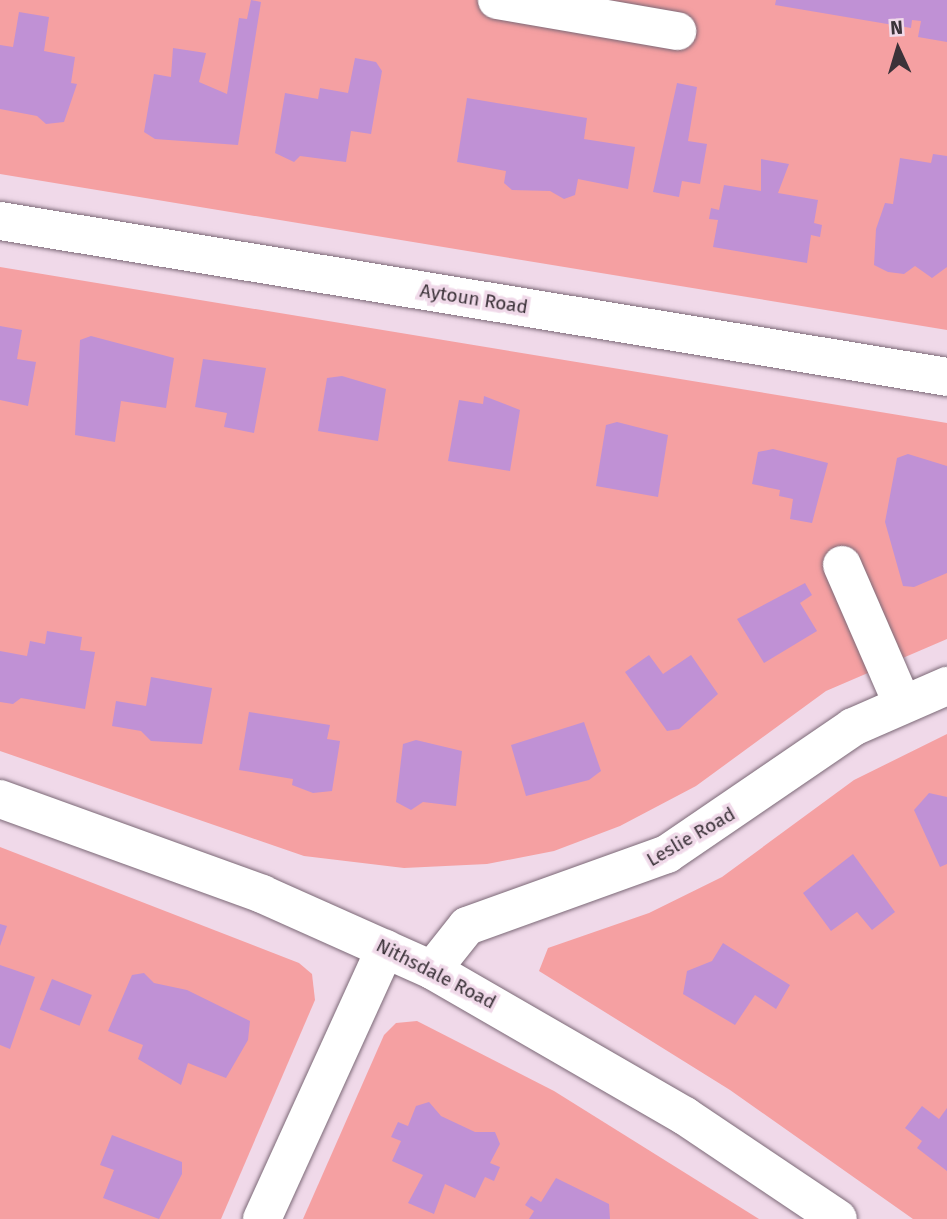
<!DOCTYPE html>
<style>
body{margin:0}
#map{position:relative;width:947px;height:1219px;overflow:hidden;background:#f0d9e9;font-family:"Fira Sans",sans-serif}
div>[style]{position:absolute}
.green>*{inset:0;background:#f5a0a2}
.building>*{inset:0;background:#c091d5;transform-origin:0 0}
.roads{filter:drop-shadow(0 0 2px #7c6977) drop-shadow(0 0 2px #7c6977)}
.minor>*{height:38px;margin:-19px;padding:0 19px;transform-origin:19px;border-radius:19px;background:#fff}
span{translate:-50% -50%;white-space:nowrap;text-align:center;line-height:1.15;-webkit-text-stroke:7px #f0d9e9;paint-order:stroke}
.street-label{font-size:19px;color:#3b3239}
.north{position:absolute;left:863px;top:14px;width:70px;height:70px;-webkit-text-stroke:5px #f0d9e9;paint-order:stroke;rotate:356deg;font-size:19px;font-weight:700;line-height:28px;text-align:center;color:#3b3239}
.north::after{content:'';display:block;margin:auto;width:24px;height:32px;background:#3b3239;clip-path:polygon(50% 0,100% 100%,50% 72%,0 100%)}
</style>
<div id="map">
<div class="green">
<i style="clip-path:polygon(0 0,947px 0,947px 330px,0 174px)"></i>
<i style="clip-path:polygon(0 267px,947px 423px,947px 639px,826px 691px,696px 786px,620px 826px,554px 851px,487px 864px,404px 868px,304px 856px,0 751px)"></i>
<i style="clip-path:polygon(947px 734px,947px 1219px,913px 1219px,730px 1090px,539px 971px,548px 948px,649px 913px,722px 877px,854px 780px)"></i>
<i style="clip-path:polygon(0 847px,299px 963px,312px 974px,315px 1000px,221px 1219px,0 1219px)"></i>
<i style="clip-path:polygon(417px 1021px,554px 1091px,759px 1219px,303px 1219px,384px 1035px,396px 1023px)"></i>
</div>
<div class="building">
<i style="clip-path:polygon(251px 0,261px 2px,238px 145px,155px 139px,144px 132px,154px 74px,171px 77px,173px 48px,206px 53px,199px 82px,227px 94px,239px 18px,247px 19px)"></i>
<i style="clip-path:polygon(776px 0,947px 0,947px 42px,918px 37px,921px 21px,912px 20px,911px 28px,775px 5px)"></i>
<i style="clip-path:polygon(19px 12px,49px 17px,44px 51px,75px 57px,71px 83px,77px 84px,64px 122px,46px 124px,37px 116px,0 109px,0 45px,13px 47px)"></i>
<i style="clip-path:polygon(355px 58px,376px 62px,382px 71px,371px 134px,351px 131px,346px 162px,300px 156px,294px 162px,275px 153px,285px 93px,318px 99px,320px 88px,348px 93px)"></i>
<i style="clip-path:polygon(677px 83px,697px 87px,688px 141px,707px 144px,700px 184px,682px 181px,679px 197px,653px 192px)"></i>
<i style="clip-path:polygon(467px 98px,587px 118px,584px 139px,635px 147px,628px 189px,578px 179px,575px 195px,564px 199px,550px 191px,512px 190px,504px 183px,506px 171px,457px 162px)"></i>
<i style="clip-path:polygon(933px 154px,947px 156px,947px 267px,932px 278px,915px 266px,904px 274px,888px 272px,874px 265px,876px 229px,885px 203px,893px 204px,900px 158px,931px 163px)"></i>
<i style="clip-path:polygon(761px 159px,789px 164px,778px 193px,818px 200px,814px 223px,822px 225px,820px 237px,811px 235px,807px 263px,713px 247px,718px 220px,709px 219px,711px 208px,719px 210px,724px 185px,761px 191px)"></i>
<i style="clip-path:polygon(0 326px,22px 330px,17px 359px,36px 362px,28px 406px,0 400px)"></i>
<i style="clip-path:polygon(91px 336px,174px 358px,166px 408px,121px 401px,115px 442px,75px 435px,80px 340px)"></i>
<i style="clip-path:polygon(203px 359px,266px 368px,254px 433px,224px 427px,227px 413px,195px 407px)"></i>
<i style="clip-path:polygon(342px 376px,386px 389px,378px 441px,318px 431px,327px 378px)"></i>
<i style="clip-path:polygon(484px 396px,520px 410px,510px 471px,448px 461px,459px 400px,483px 404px)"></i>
<i style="clip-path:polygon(617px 422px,668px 435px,658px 497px,596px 486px,606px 425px)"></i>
<i style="clip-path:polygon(773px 449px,828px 463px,812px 523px,790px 519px,793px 499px,779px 496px,780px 490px,752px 484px,758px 452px)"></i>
<i style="clip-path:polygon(908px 454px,947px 466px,947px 573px,914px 587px,903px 586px,885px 522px,897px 458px)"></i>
<i style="clip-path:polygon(805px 583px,812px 595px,800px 603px,817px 631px,764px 663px,737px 619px)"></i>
<i style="clip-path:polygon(47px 631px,82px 637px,80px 650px,95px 652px,85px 709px,21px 698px,13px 704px,0 702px,0 651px,27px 656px,30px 641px,45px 644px)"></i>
<i style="clip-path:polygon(649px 655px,663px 674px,691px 655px,718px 694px,679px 729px,667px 731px,625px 672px)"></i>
<i style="clip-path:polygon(151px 677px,212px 688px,202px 744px,151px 741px,141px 731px,112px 726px,116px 701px,146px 706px)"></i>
<i style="clip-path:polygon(249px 712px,330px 725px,327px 739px,340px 741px,332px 791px,313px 793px,292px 785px,293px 779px,239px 770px)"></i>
<i style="clip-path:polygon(584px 722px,601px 771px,589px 780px,526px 796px,511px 745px)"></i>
<i style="clip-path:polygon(416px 740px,462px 751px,456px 806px,423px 802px,411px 810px,396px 802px,403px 744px)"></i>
<i style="clip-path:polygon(929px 793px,947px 797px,947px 864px,940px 867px,914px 810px)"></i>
<i style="clip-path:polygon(853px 854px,895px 912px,872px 930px,857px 912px,831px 931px,803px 893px)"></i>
<i style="clip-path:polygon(0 924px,7px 926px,0 946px)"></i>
<i style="clip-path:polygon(723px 943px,790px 985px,776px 1009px,755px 995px,735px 1025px,683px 994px,687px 971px,712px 961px)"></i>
<i style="clip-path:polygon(0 965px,35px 977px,10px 1049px,0 1045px)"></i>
<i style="clip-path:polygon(144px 973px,154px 983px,187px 990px,250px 1021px,248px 1040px,226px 1078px,188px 1063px,181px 1085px,138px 1059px,143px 1045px,108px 1031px,132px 975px)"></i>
<i style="left:52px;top:979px;width:43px;height:33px;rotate:22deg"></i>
<i style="clip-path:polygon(429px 1102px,441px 1116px,475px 1132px,495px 1132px,500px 1144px,490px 1163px,500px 1167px,494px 1181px,485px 1177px,475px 1198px,445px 1184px,434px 1214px,408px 1203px,423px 1175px,392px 1161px,401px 1141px,391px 1137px,398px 1122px,408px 1126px,416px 1106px)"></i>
<i style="clip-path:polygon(922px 1106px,939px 1119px,947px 1108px,947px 1171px,917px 1148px,922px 1141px,905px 1128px)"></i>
<i style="clip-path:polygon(112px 1135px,182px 1162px,182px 1174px,159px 1219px,103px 1198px,114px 1170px,100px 1165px)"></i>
<i style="clip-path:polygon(556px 1178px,609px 1204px,610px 1219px,529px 1219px,534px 1211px,525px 1205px,531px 1196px,541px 1202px)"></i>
</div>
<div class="roads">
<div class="minor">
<i style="left:497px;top:0;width:183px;rotate:9.8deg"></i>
<i style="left:0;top:221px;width:960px;rotate:9.35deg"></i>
<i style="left:842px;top:565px;width:150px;rotate:66.5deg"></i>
<i style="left:0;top:799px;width:279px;rotate:19.9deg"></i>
<i style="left:262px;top:894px;width:186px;rotate:24.1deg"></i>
<i style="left:432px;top:970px;width:292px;rotate:30deg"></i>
<i style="left:685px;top:1116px;width:184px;rotate:33.9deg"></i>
<i style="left:432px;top:970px;width:56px;rotate:-51.5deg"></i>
<i style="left:467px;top:926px;width:213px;rotate:-19.8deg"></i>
<i style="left:667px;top:854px;width:225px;rotate:-34.3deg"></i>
<i style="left:853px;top:727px;width:103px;rotate:-23.6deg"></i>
<i style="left:262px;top:1219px;width:297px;rotate:-65.5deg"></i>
</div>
</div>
<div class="street-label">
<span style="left:474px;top:299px;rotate:9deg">Aytoun Road</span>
<span style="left:691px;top:837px;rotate:-30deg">Leslie Road</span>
<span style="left:436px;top:974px;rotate:27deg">Nithsdale Road</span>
</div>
<div class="north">N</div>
</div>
